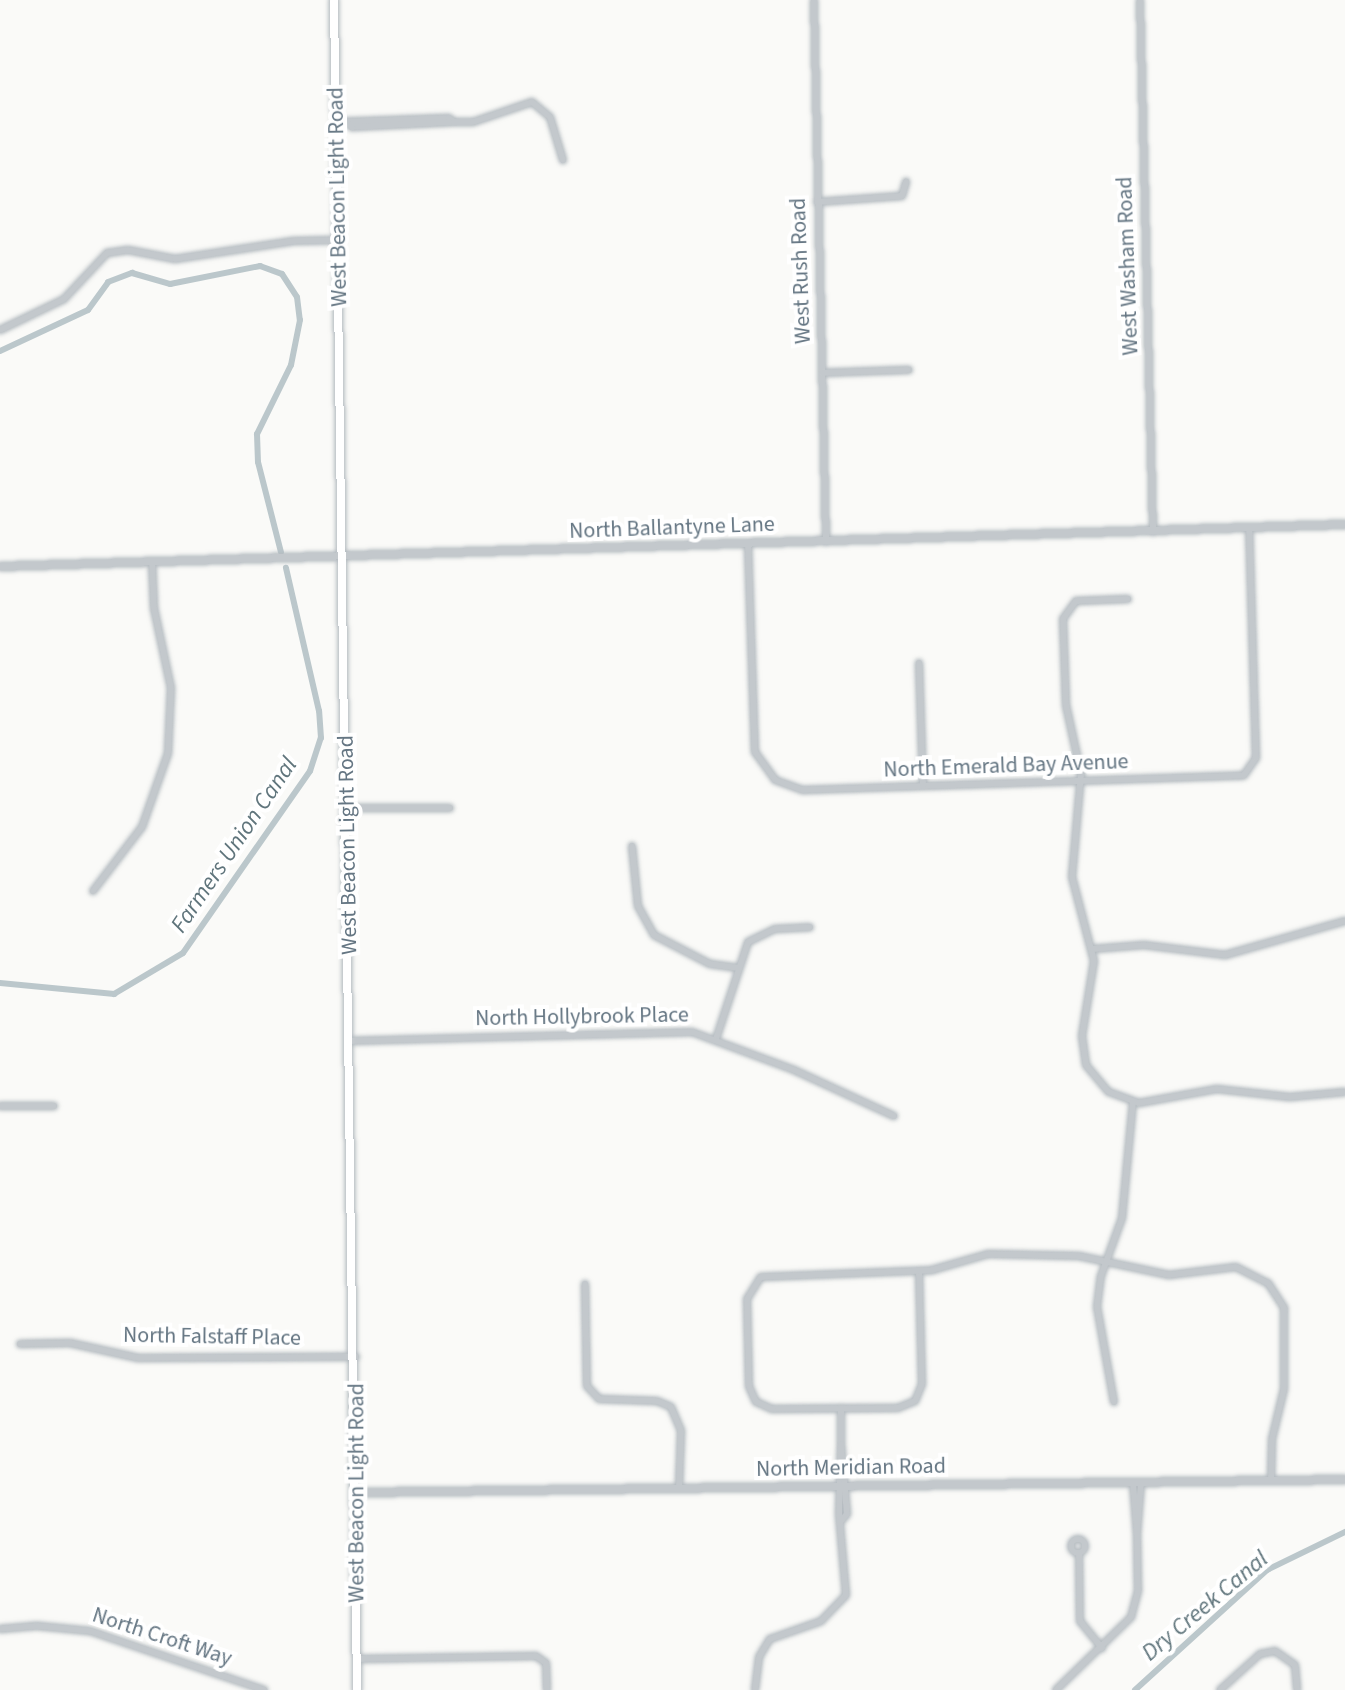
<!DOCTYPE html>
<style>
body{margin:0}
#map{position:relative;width:1345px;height:1690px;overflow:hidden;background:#fafaf8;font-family:"Source Sans 3",sans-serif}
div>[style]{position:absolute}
.canal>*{height:6px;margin:-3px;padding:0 3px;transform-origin:3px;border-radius:3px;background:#bbc7cb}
.roads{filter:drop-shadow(0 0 2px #b3babf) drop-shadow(0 0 2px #b3babf)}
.minor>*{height:6px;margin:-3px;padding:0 3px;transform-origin:3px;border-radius:3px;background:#c3c8cc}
.minor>.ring{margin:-3px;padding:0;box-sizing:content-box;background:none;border:6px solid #c3c8cc;border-radius:50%}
.tertiary>*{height:7px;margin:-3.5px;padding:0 3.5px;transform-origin:3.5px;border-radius:3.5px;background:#c3c8cc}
.secondary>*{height:8px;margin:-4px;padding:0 4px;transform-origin:4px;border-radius:4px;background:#fff}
span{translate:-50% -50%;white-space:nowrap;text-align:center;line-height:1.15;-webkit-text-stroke:8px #fff;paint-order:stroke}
.street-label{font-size:22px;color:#657683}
.water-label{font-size:24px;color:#60757c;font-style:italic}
</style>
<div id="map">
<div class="canal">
<i style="left:0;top:351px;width:97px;rotate:-25deg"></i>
<i style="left:88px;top:310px;width:34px;rotate:-54deg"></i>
<i style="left:108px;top:282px;width:26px;rotate:-21deg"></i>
<i style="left:132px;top:273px;width:40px;rotate:16deg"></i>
<i style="left:170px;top:284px;width:92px;rotate:-11.3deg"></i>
<i style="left:260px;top:266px;width:23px;rotate:20deg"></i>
<i style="left:282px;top:274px;width:27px;rotate:57deg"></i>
<i style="left:297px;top:297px;width:23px;rotate:83deg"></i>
<i style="left:300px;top:320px;width:46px;rotate:101.3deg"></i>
<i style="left:291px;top:365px;width:77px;rotate:116.2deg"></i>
<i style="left:257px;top:434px;width:28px;rotate:88deg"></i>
<i style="left:258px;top:462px;width:93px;rotate:75.7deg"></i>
<i style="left:0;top:983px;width:115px;rotate:5.5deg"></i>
<i style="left:114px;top:994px;width:80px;rotate:-30.7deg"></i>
<i style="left:183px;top:953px;width:222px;rotate:-55.1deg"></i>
<i style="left:310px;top:771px;width:35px;rotate:-72deg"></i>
<i style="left:321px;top:738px;width:27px;rotate:-94deg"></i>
<i style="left:319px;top:711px;width:147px;rotate:-103deg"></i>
<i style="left:1135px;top:1690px;width:178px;rotate:-42.3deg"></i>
<i style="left:1267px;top:1570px;width:87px;rotate:-26deg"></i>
</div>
<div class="roads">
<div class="minor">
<i style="left:814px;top:0;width:542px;rotate:88.73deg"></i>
<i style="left:1140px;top:0;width:532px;rotate:88.6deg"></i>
<i style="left:337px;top:122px;width:112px;rotate:-2deg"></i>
<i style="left:449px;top:118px;width:6px;rotate:39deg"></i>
<i style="left:454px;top:122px;width:102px;rotate:177.2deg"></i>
<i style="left:352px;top:127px;width:8px;rotate:-140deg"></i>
<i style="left:454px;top:122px;width:19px"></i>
<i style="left:473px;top:122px;width:62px;rotate:-18.7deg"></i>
<i style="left:532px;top:102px;width:23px;rotate:40deg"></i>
<i style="left:550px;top:117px;width:45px;rotate:73.2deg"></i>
<i style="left:817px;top:202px;width:85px;rotate:-4deg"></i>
<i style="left:902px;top:196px;width:15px;rotate:-74deg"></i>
<i style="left:0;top:330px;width:71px;rotate:-25.8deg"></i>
<i style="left:64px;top:299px;width:63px;rotate:-46.9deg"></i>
<i style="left:107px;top:253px;width:21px;rotate:-8deg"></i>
<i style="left:128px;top:250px;width:48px;rotate:10.8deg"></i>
<i style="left:175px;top:259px;width:120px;rotate:-8.6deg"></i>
<i style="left:294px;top:241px;width:45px;rotate:-1.3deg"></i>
<i style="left:822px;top:373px;width:87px;rotate:-2deg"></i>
<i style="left:748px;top:544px;width:208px;rotate:88.1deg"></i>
<i style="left:755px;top:752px;width:34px;rotate:54deg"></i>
<i style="left:775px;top:780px;width:30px;rotate:20deg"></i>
<i style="left:803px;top:790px;width:441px;rotate:-1.9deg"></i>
<i style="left:1244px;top:775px;width:21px;rotate:-55deg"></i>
<i style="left:1256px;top:758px;width:230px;rotate:-91.7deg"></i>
<i style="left:1128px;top:599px;width:52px;rotate:177.8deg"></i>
<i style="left:1076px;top:601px;width:22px;rotate:126deg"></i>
<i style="left:1063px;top:619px;width:86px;rotate:88deg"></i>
<i style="left:1066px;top:705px;width:71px;rotate:77.7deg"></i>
<i style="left:1081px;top:774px;width:103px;rotate:95deg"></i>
<i style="left:1072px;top:877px;width:87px;rotate:75.3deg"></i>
<i style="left:1094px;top:961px;width:76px;rotate:99.1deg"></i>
<i style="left:1082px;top:1036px;width:29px;rotate:82deg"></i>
<i style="left:1086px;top:1065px;width:35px;rotate:50deg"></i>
<i style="left:1109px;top:1092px;width:32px;rotate:20deg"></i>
<i style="left:1139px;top:1103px;width:79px;rotate:-10.2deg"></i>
<i style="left:1217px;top:1089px;width:73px;rotate:6.3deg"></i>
<i style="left:1290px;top:1097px;width:55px;rotate:-5.2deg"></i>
<i style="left:919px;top:663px;width:123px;rotate:88.1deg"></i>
<i style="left:347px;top:808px;width:103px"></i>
<i style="left:632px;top:846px;width:60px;rotate:84.3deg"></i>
<i style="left:638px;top:906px;width:33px;rotate:61deg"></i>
<i style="left:654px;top:935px;width:63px;rotate:27.4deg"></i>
<i style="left:710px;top:964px;width:29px;rotate:8deg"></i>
<i style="left:93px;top:891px;width:81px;rotate:-52.6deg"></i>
<i style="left:142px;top:827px;width:78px;rotate:-70.6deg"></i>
<i style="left:168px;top:753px;width:65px;rotate:-87.4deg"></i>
<i style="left:171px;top:688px;width:82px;rotate:-102deg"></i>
<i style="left:154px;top:608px;width:47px;rotate:-92.4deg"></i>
<i style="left:1093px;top:949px;width:51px;rotate:-4.5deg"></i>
<i style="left:1144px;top:945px;width:82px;rotate:7deg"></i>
<i style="left:1225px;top:955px;width:125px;rotate:-15.8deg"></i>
<i style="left:716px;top:1039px;width:102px;rotate:-71.7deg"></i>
<i style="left:748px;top:942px;width:30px;rotate:-26deg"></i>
<i style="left:775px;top:929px;width:35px;rotate:-3deg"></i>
<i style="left:351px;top:1041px;width:341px;rotate:-1.5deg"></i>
<i style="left:692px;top:1032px;width:109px;rotate:20.4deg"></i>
<i style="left:794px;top:1070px;width:110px;rotate:24.7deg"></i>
<i style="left:0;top:1106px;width:54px"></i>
<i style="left:919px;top:1271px;width:113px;rotate:88.5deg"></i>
<i style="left:922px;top:1384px;width:18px;rotate:112deg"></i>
<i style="left:915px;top:1401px;width:18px;rotate:158deg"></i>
<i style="left:898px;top:1408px;width:126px;rotate:179.5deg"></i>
<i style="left:772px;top:1409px;width:17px;rotate:-156deg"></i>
<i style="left:756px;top:1402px;width:17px;rotate:-114deg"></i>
<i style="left:749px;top:1386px;width:87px;rotate:-91.3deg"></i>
<i style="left:747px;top:1299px;width:26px;rotate:-58deg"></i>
<i style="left:761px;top:1277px;width:171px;rotate:-2.3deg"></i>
<i style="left:932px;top:1270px;width:58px;rotate:-15.9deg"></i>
<i style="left:988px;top:1254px;width:91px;rotate:1.3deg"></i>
<i style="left:1079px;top:1256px;width:92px;rotate:11.9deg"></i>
<i style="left:1169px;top:1275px;width:67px;rotate:-6.8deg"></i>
<i style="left:1236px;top:1267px;width:36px;rotate:27deg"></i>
<i style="left:1268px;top:1283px;width:30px;rotate:57deg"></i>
<i style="left:1284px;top:1308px;width:81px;rotate:90deg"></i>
<i style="left:1284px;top:1389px;width:51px;rotate:103.5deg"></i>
<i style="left:1272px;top:1439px;width:41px;rotate:91.4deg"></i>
<i style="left:585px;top:1284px;width:102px;rotate:88.9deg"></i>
<i style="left:587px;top:1386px;width:18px;rotate:47deg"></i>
<i style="left:599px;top:1399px;width:58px;rotate:2deg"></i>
<i style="left:657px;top:1401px;width:15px;rotate:23deg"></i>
<i style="left:671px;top:1407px;width:26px;rotate:67deg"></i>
<i style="left:681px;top:1431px;width:57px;rotate:92deg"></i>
<i style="left:20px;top:1344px;width:50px;rotate:-1.1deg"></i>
<i style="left:70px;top:1343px;width:70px;rotate:12.4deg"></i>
<i style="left:138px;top:1358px;width:218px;rotate:-0.3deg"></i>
<i style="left:1114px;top:1402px;width:97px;rotate:-100.1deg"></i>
<i style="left:1097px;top:1307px;width:31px;rotate:-83deg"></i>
<i style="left:1101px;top:1276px;width:62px;rotate:-70.1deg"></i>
<i style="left:1122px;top:1218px;width:117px;rotate:-84.6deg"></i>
<i style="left:841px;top:1408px;width:36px;rotate:90deg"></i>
<i style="left:1133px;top:1482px;width:52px;rotate:85.6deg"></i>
<i style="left:1137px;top:1534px;width:52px;rotate:-85.6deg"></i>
<i class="ring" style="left:1071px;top:1539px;width:8px;height:8px"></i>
<i style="left:1079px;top:1553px;width:68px;rotate:89.2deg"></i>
<i style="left:1080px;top:1621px;width:35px;rotate:51deg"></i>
<i style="left:0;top:1629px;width:38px;rotate:-5deg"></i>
<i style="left:38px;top:1626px;width:52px;rotate:5.5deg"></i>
<i style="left:90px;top:1631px;width:184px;rotate:18.7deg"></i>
<i style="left:357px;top:1659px;width:179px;rotate:-1deg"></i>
<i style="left:536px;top:1656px;width:12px;rotate:35deg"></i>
<i style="left:546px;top:1663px;width:27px;rotate:88deg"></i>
<i style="left:755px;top:1690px;width:33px;rotate:-83deg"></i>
<i style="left:759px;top:1657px;width:21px;rotate:-59deg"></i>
<i style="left:770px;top:1639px;width:54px;rotate:-19.4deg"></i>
<i style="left:821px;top:1621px;width:36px;rotate:-46deg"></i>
<i style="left:846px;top:1595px;width:81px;rotate:-94.9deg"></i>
<i style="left:839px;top:1514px;width:70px;rotate:-88.4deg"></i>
<i style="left:841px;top:1444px;width:70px;rotate:85.1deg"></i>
<i style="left:847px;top:1514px;width:8px;rotate:130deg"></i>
<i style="left:1056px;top:1690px;width:105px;rotate:-44.2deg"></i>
<i style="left:1131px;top:1617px;width:28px;rotate:-75deg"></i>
<i style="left:1138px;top:1590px;width:56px;rotate:-91deg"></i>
<i style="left:1220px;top:1690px;width:54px;rotate:-42deg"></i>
<i style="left:1260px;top:1654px;width:15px;rotate:-11deg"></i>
<i style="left:1275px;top:1651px;width:24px;rotate:35deg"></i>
<i style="left:1295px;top:1665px;width:25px;rotate:85deg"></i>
</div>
<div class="tertiary">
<i style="left:0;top:566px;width:1346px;rotate:-1.79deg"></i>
<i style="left:358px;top:1492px;width:987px;rotate:-0.75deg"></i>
</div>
<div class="secondary">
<i style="left:334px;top:0;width:1690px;rotate:89.22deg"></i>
</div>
</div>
<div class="street-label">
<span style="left:338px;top:197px;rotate:-91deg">West Beacon Light Road</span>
<span style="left:1128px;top:266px;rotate:-92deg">West Washam Road</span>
<span style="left:801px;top:271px;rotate:-92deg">West Rush Road</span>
<span style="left:672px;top:528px;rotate:-2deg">North Ballantyne Lane</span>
<span style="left:1006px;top:766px;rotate:-2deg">North Emerald Bay Avenue</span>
<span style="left:348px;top:845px;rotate:-91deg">West Beacon Light Road</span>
<span style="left:582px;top:1017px;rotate:-1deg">North Hollybrook Place</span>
<span style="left:212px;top:1337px;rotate:1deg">North Falstaff Place</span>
<span style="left:851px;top:1468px;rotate:-1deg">North Meridian Road</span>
<span style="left:357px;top:1493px;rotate:-90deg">West Beacon Light Road</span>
<span style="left:162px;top:1637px;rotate:18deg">North Croft Way</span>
</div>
<div class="water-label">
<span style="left:234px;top:845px;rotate:-56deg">Farmers Union Canal</span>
<span style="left:1205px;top:1606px;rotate:-40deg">Dry Creek Canal</span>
</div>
</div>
